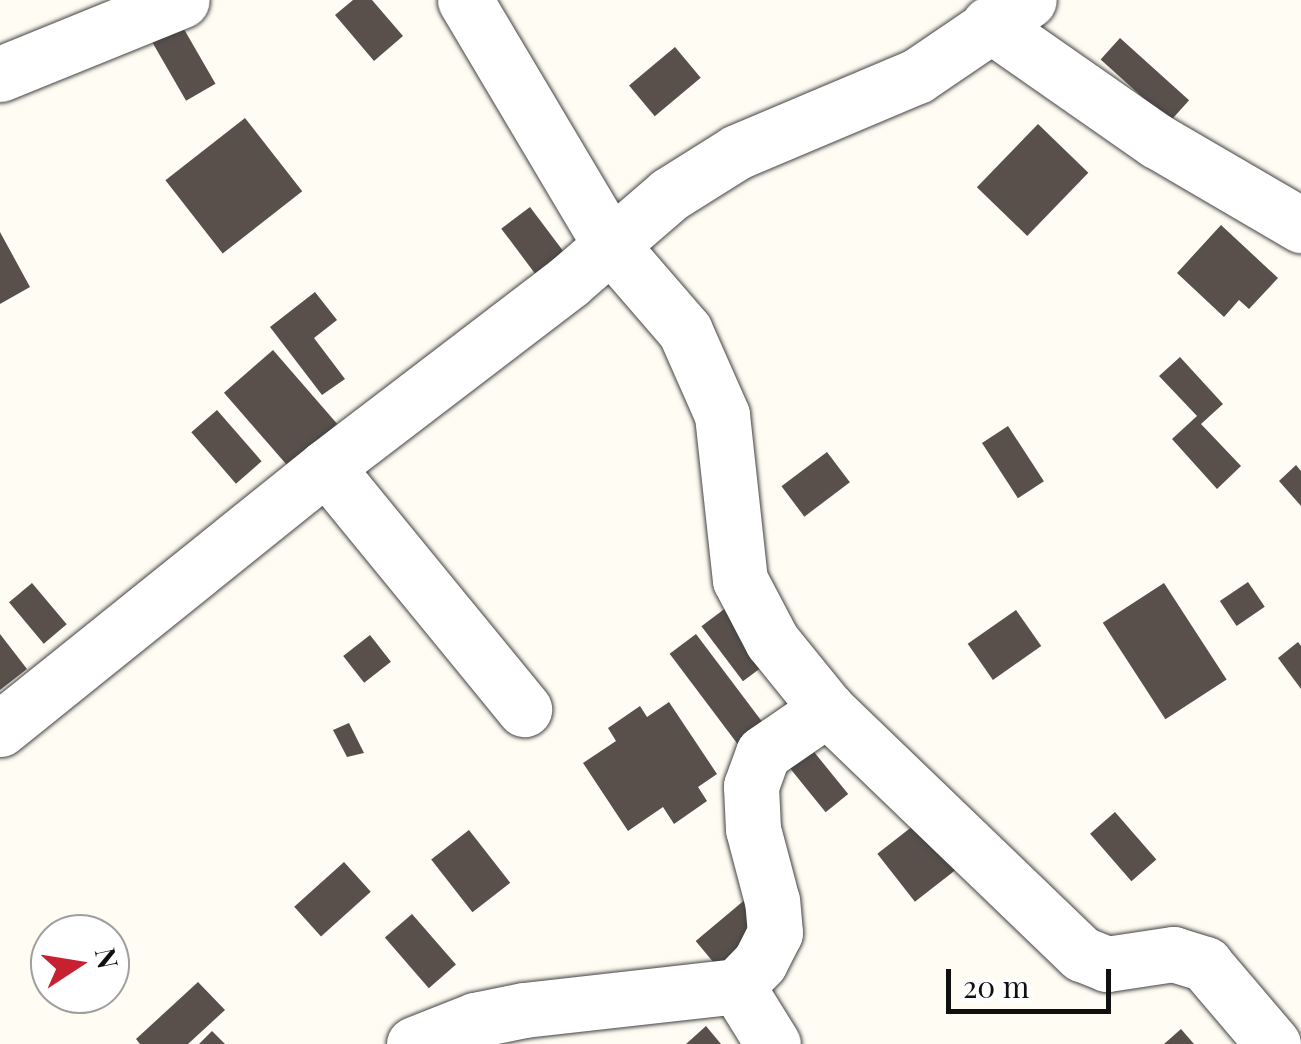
<!DOCTYPE html>
<style>
body{margin:0}
#map{position:relative;width:1301px;height:1044px;overflow:hidden;background:#fffcf3;font-family:"Playfair Display",serif}
div>[style]{position:absolute}
.building>*{inset:0;background:#59504c;transform-origin:0 0}
.roads{filter:drop-shadow(0 0 2px #434343) drop-shadow(0 0 2px #434343)}
.minor>*{height:55px;margin:-27.5px;padding:0 27.5px;transform-origin:27.5px;border-radius:27.5px;background:#fff}
span{translate:-50% -50%;white-space:nowrap;text-align:center;line-height:1.15;-webkit-text-stroke:10px #fff;paint-order:stroke}
.north{position:absolute;left:30px;top:914px;width:100px;height:100px;box-sizing:border-box;background:#fff;border:2px solid #9f9f9f;border-radius:50%;rotate:78deg;font-size:28px;font-weight:700;line-height:40px;text-align:center;color:#101010}
.north::after{content:'';display:block;margin:auto;width:35px;height:45px;background:#c72131;clip-path:polygon(50% 0,100% 100%,50% 72%,0 100%)}
.scale{position:absolute;left:946px;top:969px;width:165px;height:45px;box-sizing:border-box;border:5px solid #101010;border-top:0;padding-left:12px;font-size:30px;line-height:35px;white-space:nowrap;color:#101010;-webkit-text-stroke:8px #fff;paint-order:stroke}
</style>
<div id="map">
<div class="building">
<i style="clip-path:polygon(353px 0,372px 0,403px 36px,374px 61px,335px 15px)"></i>
<i style="left:181px;top:24px;width:69px;height:34px;rotate:60deg"></i>
<i style="left:1120px;top:38px;width:93px;height:29px;rotate:42deg"></i>
<i style="left:675px;top:47px;width:40px;height:60px;rotate:50deg"></i>
<i style="left:245px;top:118px;width:93px;height:101px;rotate:52deg"></i>
<i style="left:1038px;top:124px;width:70px;height:88px;rotate:44deg"></i>
<i style="left:530px;top:207px;width:61px;height:36px;rotate:53deg"></i>
<i style="clip-path:polygon(1221px 225px,1278px 278px,1249px 309px,1239px 300px,1224px 317px,1177px 273px)"></i>
<i style="clip-path:polygon(0 232px,30px 287px,0 304px)"></i>
<i style="clip-path:polygon(315px 292px,337px 320px,314px 338px,345px 379px,322px 395px,270px 327px)"></i>
<i style="left:273px;top:350px;width:98px;height:65px;rotate:49deg"></i>
<i style="clip-path:polygon(1180px 357px,1223px 404px,1201px 424px,1241px 466px,1217px 489px,1172px 439px,1197px 416px,1159px 376px)"></i>
<i style="left:217px;top:410px;width:68px;height:34px;rotate:49deg"></i>
<i style="left:1008px;top:426px;width:66px;height:31px;rotate:57deg"></i>
<i style="left:827px;top:452px;width:38px;height:57px;rotate:53deg"></i>
<i style="clip-path:polygon(1296px 465px,1301px 471px,1301px 506px,1279px 481px)"></i>
<i style="left:1248px;top:582px;width:30px;height:34px;rotate:56deg"></i>
<i style="left:32px;top:583px;width:54px;height:30px;rotate:50deg"></i>
<i style="left:1164px;top:583px;width:115px;height:73px;rotate:57deg"></i>
<i style="left:727px;top:607px;width:69px;height:32px;rotate:53deg"></i>
<i style="left:1016px;top:610px;width:44px;height:59px;rotate:55deg"></i>
<i style="clip-path:polygon(0 634px,27px 669px,0 690px)"></i>
<i style="left:696px;top:634px;width:121px;height:33px;rotate:53deg"></i>
<i style="left:370px;top:635px;width:34px;height:34px;rotate:52deg"></i>
<i style="clip-path:polygon(1298px 642px,1301px 646px,1301px 689px,1278px 658px)"></i>
<i style="clip-path:polygon(669px 702px,717px 774px,698px 787px,707px 801px,674px 824px,663px 807px,628px 831px,583px 763px,616px 741px,608px 728px,640px 706px,647px 717px)"></i>
<i style="clip-path:polygon(349px 723px,364px 753px,347px 757px,333px 730px)"></i>
<i style="left:806px;top:742px;width:67px;height:29px;rotate:51deg"></i>
<i style="left:1115px;top:812px;width:63px;height:33px;rotate:49deg"></i>
<i style="left:927px;top:815px;width:61px;height:63px;rotate:52deg"></i>
<i style="left:469px;top:830px;width:67px;height:48px;rotate:52deg"></i>
<i style="left:344px;top:862px;width:40px;height:67px;rotate:48deg"></i>
<i style="left:747px;top:898px;width:35px;height:67px;rotate:50deg"></i>
<i style="left:412px;top:914px;width:67px;height:36px;rotate:49deg"></i>
<i style="clip-path:polygon(198px 982px,225px 1010px,188px 1044px,140px 1044px,136px 1039px)"></i>
<i style="clip-path:polygon(706px 1026px,721px 1044px,686px 1044px)"></i>
<i style="clip-path:polygon(1181px 1029px,1194px 1044px,1164px 1044px)"></i>
<i style="clip-path:polygon(212px 1031px,225px 1044px,199px 1044px)"></i>
</div>
<div class="roads">
<div class="minor">
<i style="left:465px;top:0;width:284px;rotate:59.3deg"></i>
<i style="left:610px;top:244px;width:115px;rotate:49.2deg"></i>
<i style="left:685px;top:331px;width:92px;rotate:66.2deg"></i>
<i style="left:722px;top:415px;width:166px;rotate:83.8deg"></i>
<i style="left:740px;top:580px;width:69px;rotate:62.3deg"></i>
<i style="left:772px;top:641px;width:87px;rotate:51deg"></i>
<i style="left:827px;top:709px;width:354px;rotate:43.9deg"></i>
<i style="left:1082px;top:954px;width:27px;rotate:22deg"></i>
<i style="left:1107px;top:964px;width:67px;rotate:-8.6deg"></i>
<i style="left:1173px;top:954px;width:34px;rotate:17deg"></i>
<i style="left:1205px;top:964px;width:105px;rotate:49.6deg"></i>
<i style="left:989px;top:24px;width:205px;rotate:34.9deg"></i>
<i style="left:1157px;top:141px;width:167px;rotate:30.3deg"></i>
<i style="left:0;top:74px;width:196px;rotate:-22.1deg"></i>
<i style="left:326px;top:467px;width:313px;rotate:50.7deg"></i>
<i style="left:0;top:729px;width:418px;rotate:-38.8deg"></i>
<i style="left:326px;top:467px;width:305px;rotate:-37.4deg"></i>
<i style="left:568px;top:282px;width:135px;rotate:-40.8deg"></i>
<i style="left:670px;top:194px;width:79px;rotate:-32.1deg"></i>
<i style="left:737px;top:152px;width:195px;rotate:-22.9deg"></i>
<i style="left:917px;top:76px;width:135px;rotate:-34.2deg"></i>
<i style="left:737px;top:986px;width:68px;rotate:58.2deg"></i>
<i style="left:414px;top:1044px;width:66px;rotate:-21.5deg"></i>
<i style="left:475px;top:1020px;width:50px;rotate:-11.5deg"></i>
<i style="left:524px;top:1010px;width:214px;rotate:-6.4deg"></i>
<i style="left:737px;top:986px;width:33px;rotate:-46deg"></i>
<i style="left:760px;top:962px;width:33px;rotate:-63deg"></i>
<i style="left:775px;top:933px;width:32px;rotate:-95deg"></i>
<i style="left:772px;top:901px;width:74px;rotate:-104.8deg"></i>
<i style="left:753px;top:829px;width:43px;rotate:-92.7deg"></i>
<i style="left:751px;top:786px;width:35px;rotate:-70deg"></i>
<i style="left:763px;top:753px;width:78px;rotate:-34.5deg"></i>
</div>
</div>
<div class="north">N</div>
<div class="scale">20 m</div>
</div>
